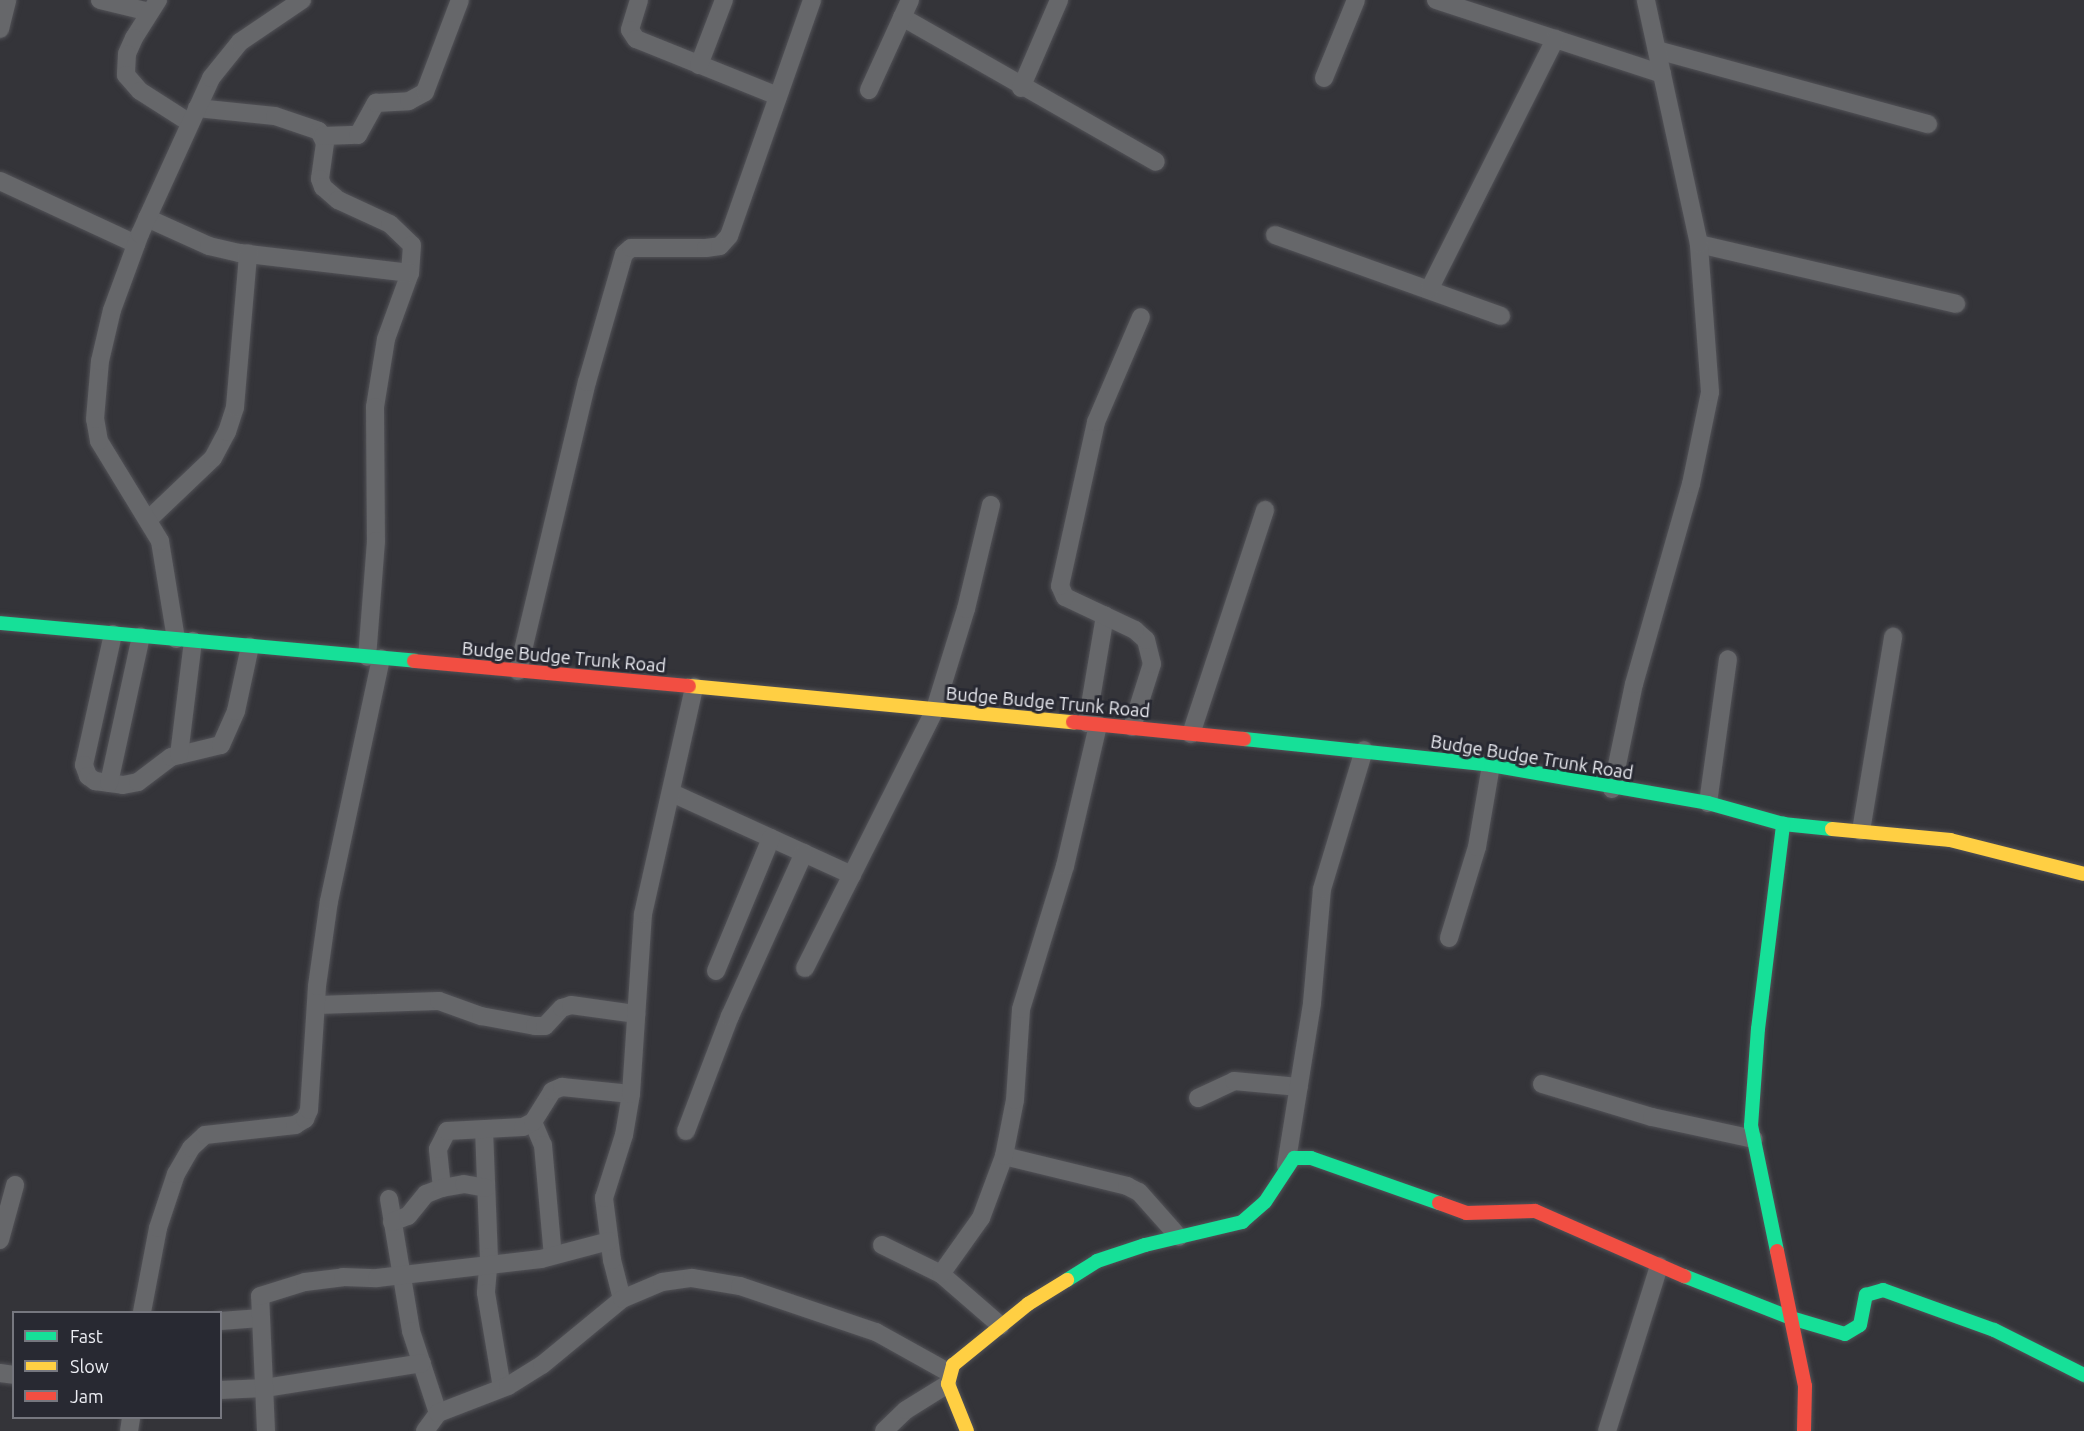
<!DOCTYPE html>
<style>
body{margin:0}
#map{position:relative;width:2084px;height:1431px;overflow:hidden;background:#343439;font-family:Ubuntu,sans-serif}
div>[style]{position:absolute}
.roads{filter:drop-shadow(0 0 2px #525257) drop-shadow(0 0 2px #525257)}
.street>*{height:18px;margin:-9px;padding:0 9px;transform-origin:9px;border-radius:9px;background:#66676a}
.fast>*{height:14px;margin:-7px;padding:0 7px;transform-origin:7px;border-radius:7px;background:#16e098}
.slow>*{height:14px;margin:-7px;padding:0 7px;transform-origin:7px;border-radius:7px;background:#ffcf43}
.jam>*{height:14px;margin:-7px;padding:0 7px;transform-origin:7px;border-radius:7px;background:#f24e42}
span{translate:-50% -50%;white-space:nowrap;text-align:center;line-height:1.15;-webkit-text-stroke:6px #282932;paint-order:stroke}
.street-label{font-size:18px;color:#ebecf2}
.legend{position:absolute;left:12px;top:1311px;width:210px;height:108px;box-sizing:border-box;background:#282932;border:2px solid #76777f;margin:0;padding:8px 10px;list-style:none;font-size:18px;color:#ebecf2}
.legend li{display:flex;align-items:center;gap:12px;height:30px}
.legend b{width:30px;border:2px solid #76777f}
</style>
<div id="map">
<div class="roads">
<div class="street">
<i style="left:100px;top:0;width:51px;rotate:13.5deg"></i>
<i style="left:158px;top:0;width:45px;rotate:122.3deg"></i>
<i style="left:134px;top:38px;width:17px;rotate:114deg"></i>
<i style="left:127px;top:54px;width:21px;rotate:93deg"></i>
<i style="left:126px;top:75px;width:21px;rotate:49deg"></i>
<i style="left:140px;top:91px;width:59px;rotate:32.6deg"></i>
<i style="left:639px;top:0;width:31px;rotate:107deg"></i>
<i style="left:630px;top:30px;width:11px;rotate:56deg"></i>
<i style="left:636px;top:39px;width:153px;rotate:21.9deg"></i>
<i style="left:1436px;top:0;width:238px;rotate:18.1deg"></i>
<i style="left:902px;top:17px;width:292px;rotate:29.7deg"></i>
<i style="left:0;top:29px;width:30px;rotate:-76deg"></i>
<i style="left:1657px;top:50px;width:281px;rotate:15.3deg"></i>
<i style="left:699px;top:65px;width:70px;rotate:-69deg"></i>
<i style="left:1324px;top:78px;width:84px;rotate:-67.7deg"></i>
<i style="left:1021px;top:88px;width:96px;rotate:-66.6deg"></i>
<i style="left:869px;top:90px;width:99px;rotate:-65.5deg"></i>
<i style="left:197px;top:108px;width:78px;rotate:5.9deg"></i>
<i style="left:275px;top:116px;width:46px;rotate:18.8deg"></i>
<i style="left:319px;top:131px;width:13px;rotate:63deg"></i>
<i style="left:325px;top:143px;width:36px;rotate:98deg"></i>
<i style="left:320px;top:179px;width:9px;rotate:69deg"></i>
<i style="left:323px;top:187px;width:20px;rotate:41deg"></i>
<i style="left:338px;top:200px;width:57px;rotate:24.8deg"></i>
<i style="left:390px;top:224px;width:30px;rotate:44deg"></i>
<i style="left:412px;top:245px;width:28px;rotate:94deg"></i>
<i style="left:410px;top:273px;width:70px;rotate:110deg"></i>
<i style="left:386px;top:339px;width:69px;rotate:99.2deg"></i>
<i style="left:375px;top:407px;width:134px;rotate:89.6deg"></i>
<i style="left:376px;top:541px;width:116px;rotate:94.4deg"></i>
<i style="left:323px;top:136px;width:35px;rotate:-2deg"></i>
<i style="left:358px;top:135px;width:37px;rotate:-61deg"></i>
<i style="left:376px;top:103px;width:33px;rotate:-3deg"></i>
<i style="left:409px;top:101px;width:18px;rotate:-29deg"></i>
<i style="left:425px;top:92px;width:98px;rotate:-69.2deg"></i>
<i style="left:0;top:181px;width:150px;rotate:24.9deg"></i>
<i style="left:147px;top:218px;width:68px;rotate:24.3deg"></i>
<i style="left:209px;top:246px;width:32px;rotate:13deg"></i>
<i style="left:240px;top:253px;width:171px;rotate:6.7deg"></i>
<i style="left:1275px;top:235px;width:240px;rotate:19.7deg"></i>
<i style="left:1699px;top:244px;width:264px;rotate:13.1deg"></i>
<i style="left:1430px;top:288px;width:279px;rotate:-63.3deg"></i>
<i style="left:149px;top:519px;width:88px;rotate:-43.6deg"></i>
<i style="left:213px;top:458px;width:30px;rotate:-62deg"></i>
<i style="left:227px;top:432px;width:26px;rotate:-72deg"></i>
<i style="left:235px;top:407px;width:154px;rotate:-85.1deg"></i>
<i style="left:113px;top:634px;width:134px;rotate:102.5deg"></i>
<i style="left:84px;top:765px;width:12px;rotate:70deg"></i>
<i style="left:88px;top:776px;width:9px;rotate:36deg"></i>
<i style="left:95px;top:781px;width:28px;rotate:8deg"></i>
<i style="left:123px;top:785px;width:15px;rotate:-11deg"></i>
<i style="left:138px;top:782px;width:41px;rotate:-37.1deg"></i>
<i style="left:171px;top:757px;width:51px;rotate:-13.5deg"></i>
<i style="left:221px;top:745px;width:37px;rotate:-66deg"></i>
<i style="left:236px;top:711px;width:66px;rotate:-77.8deg"></i>
<i style="left:176px;top:639px;width:99px;rotate:-99.3deg"></i>
<i style="left:160px;top:541px;width:117px;rotate:-121.4deg"></i>
<i style="left:99px;top:441px;width:22px;rotate:-100deg"></i>
<i style="left:95px;top:419px;width:58px;rotate:-85.1deg"></i>
<i style="left:100px;top:361px;width:52px;rotate:-76.8deg"></i>
<i style="left:112px;top:310px;width:81px;rotate:-69.8deg"></i>
<i style="left:140px;top:234px;width:171px;rotate:-65.5deg"></i>
<i style="left:211px;top:78px;width:46px;rotate:-51.1deg"></i>
<i style="left:240px;top:42px;width:75px;rotate:-34.1deg"></i>
<i style="left:518px;top:671px;width:297px;rotate:-76.6deg"></i>
<i style="left:587px;top:382px;width:133px;rotate:-73.9deg"></i>
<i style="left:624px;top:254px;width:9px;rotate:-41deg"></i>
<i style="left:631px;top:248px;width:75px"></i>
<i style="left:706px;top:248px;width:14px;rotate:-8deg"></i>
<i style="left:720px;top:246px;width:13px;rotate:-48deg"></i>
<i style="left:729px;top:236px;width:250px;rotate:-70.6deg"></i>
<i style="left:1087px;top:723px;width:109px;rotate:-80.5deg"></i>
<i style="left:1132px;top:727px;width:66px;rotate:-72.4deg"></i>
<i style="left:1152px;top:664px;width:25px;rotate:-104deg"></i>
<i style="left:1146px;top:640px;width:15px;rotate:-138deg"></i>
<i style="left:1135px;top:630px;width:77px;rotate:-154.8deg"></i>
<i style="left:1065px;top:597px;width:12px;rotate:-114deg"></i>
<i style="left:1060px;top:586px;width:168px;rotate:-77.6deg"></i>
<i style="left:1096px;top:422px;width:114px;rotate:-66.8deg"></i>
<i style="left:1191px;top:734px;width:236px;rotate:-71.7deg"></i>
<i style="left:179px;top:755px;width:115px;rotate:-83deg"></i>
<i style="left:109px;top:783px;width:150px;rotate:-77.7deg"></i>
<i style="left:1612px;top:789px;width:107px;rotate:-78.2deg"></i>
<i style="left:1634px;top:684px;width:208px;rotate:-74.1deg"></i>
<i style="left:1691px;top:484px;width:94px;rotate:-78.3deg"></i>
<i style="left:1710px;top:392px;width:148px;rotate:-94.3deg"></i>
<i style="left:1699px;top:244px;width:250px;rotate:-102.3deg"></i>
<i style="left:672px;top:793px;width:198px;rotate:24.5deg"></i>
<i style="left:1708px;top:803px;width:145px;rotate:-82.1deg"></i>
<i style="left:1861px;top:831px;width:197px;rotate:-80.6deg"></i>
<i style="left:1449px;top:938px;width:95px;rotate:-72.9deg"></i>
<i style="left:1477px;top:847px;width:83px;rotate:-80.3deg"></i>
<i style="left:805px;top:968px;width:290px;rotate:-63.3deg"></i>
<i style="left:935px;top:709px;width:105px;rotate:-72.8deg"></i>
<i style="left:966px;top:609px;width:107px;rotate:-76.5deg"></i>
<i style="left:716px;top:971px;width:144px;rotate:-67.5deg"></i>
<i style="left:317px;top:1005px;width:122px;rotate:-1.9deg"></i>
<i style="left:439px;top:1001px;width:45px;rotate:19.7deg"></i>
<i style="left:481px;top:1016px;width:55px;rotate:10.5deg"></i>
<i style="left:535px;top:1026px;width:10px"></i>
<i style="left:545px;top:1026px;width:25px;rotate:-47deg"></i>
<i style="left:562px;top:1008px;width:9px;rotate:-18deg"></i>
<i style="left:571px;top:1005px;width:66px;rotate:7.9deg"></i>
<i style="left:1542px;top:1084px;width:115px;rotate:16.7deg"></i>
<i style="left:1652px;top:1117px;width:104px;rotate:12.2deg"></i>
<i style="left:1198px;top:1098px;width:40px;rotate:-25deg"></i>
<i style="left:1234px;top:1081px;width:65px;rotate:5.3deg"></i>
<i style="left:533px;top:1122px;width:25px;rotate:67deg"></i>
<i style="left:543px;top:1145px;width:111px;rotate:84.9deg"></i>
<i style="left:484px;top:1129px;width:128px;rotate:87.8deg"></i>
<i style="left:489px;top:1257px;width:36px;rotate:95deg"></i>
<i style="left:486px;top:1293px;width:96px;rotate:80.4deg"></i>
<i style="left:686px;top:1131px;width:123px;rotate:-69.1deg"></i>
<i style="left:730px;top:1016px;width:179px;rotate:-65.6deg"></i>
<i style="left:1004px;top:1156px;width:127px;rotate:13.7deg"></i>
<i style="left:1127px;top:1186px;width:13px;rotate:27deg"></i>
<i style="left:1139px;top:1192px;width:60px;rotate:48.4deg"></i>
<i style="left:1286px;top:1166px;width:165px;rotate:-80.9deg"></i>
<i style="left:1312px;top:1003px;width:114px;rotate:-85deg"></i>
<i style="left:1322px;top:889px;width:145px;rotate:-73.2deg"></i>
<i style="left:442px;top:1188px;width:39px;rotate:-96deg"></i>
<i style="left:438px;top:1149px;width:20px;rotate:-63deg"></i>
<i style="left:447px;top:1131px;width:76px;rotate:-3deg"></i>
<i style="left:523px;top:1127px;width:11px;rotate:-27deg"></i>
<i style="left:533px;top:1122px;width:36px;rotate:-58deg"></i>
<i style="left:552px;top:1091px;width:11px;rotate:-22deg"></i>
<i style="left:562px;top:1087px;width:69px;rotate:5.8deg"></i>
<i style="left:389px;top:1199px;width:134px;rotate:80.5deg"></i>
<i style="left:411px;top:1331px;width:86px;rotate:71.8deg"></i>
<i style="left:392px;top:1222px;width:17px;rotate:-21deg"></i>
<i style="left:408px;top:1216px;width:28px;rotate:-51deg"></i>
<i style="left:426px;top:1194px;width:17px;rotate:-21deg"></i>
<i style="left:442px;top:1188px;width:22px;rotate:-10deg"></i>
<i style="left:464px;top:1184px;width:22px;rotate:10deg"></i>
<i style="left:0;top:1240px;width:57px;rotate:-74.7deg"></i>
<i style="left:882px;top:1245px;width:66px;rotate:26.2deg"></i>
<i style="left:941px;top:1274px;width:79px;rotate:40.9deg"></i>
<i style="left:941px;top:1274px;width:69px;rotate:-54.5deg"></i>
<i style="left:981px;top:1218px;width:66px;rotate:-69.6deg"></i>
<i style="left:1004px;top:1156px;width:57px;rotate:-78.9deg"></i>
<i style="left:1015px;top:1100px;width:91px;rotate:-86.2deg"></i>
<i style="left:1021px;top:1009px;width:150px;rotate:-72.9deg"></i>
<i style="left:1065px;top:866px;width:145px;rotate:-76.8deg"></i>
<i style="left:622px;top:1299px;width:40px;rotate:-104.4deg"></i>
<i style="left:612px;top:1260px;width:63px;rotate:-97.4deg"></i>
<i style="left:604px;top:1198px;width:66px;rotate:-72.4deg"></i>
<i style="left:624px;top:1135px;width:42px;rotate:-80.3deg"></i>
<i style="left:631px;top:1094px;width:180px;rotate:-86.2deg"></i>
<i style="left:643px;top:914px;width:233px;rotate:-77.3deg"></i>
<i style="left:142px;top:1312px;width:86px;rotate:-79.2deg"></i>
<i style="left:158px;top:1228px;width:57px;rotate:-71.6deg"></i>
<i style="left:176px;top:1174px;width:30px;rotate:-60deg"></i>
<i style="left:191px;top:1148px;width:19px;rotate:-43deg"></i>
<i style="left:205px;top:1135px;width:91px;rotate:-6.3deg"></i>
<i style="left:295px;top:1125px;width:12px;rotate:-31deg"></i>
<i style="left:305px;top:1119px;width:10px;rotate:-66deg"></i>
<i style="left:309px;top:1110px;width:124px;rotate:-86.3deg"></i>
<i style="left:317px;top:986px;width:86px;rotate:-82deg"></i>
<i style="left:329px;top:901px;width:248px;rotate:-77.9deg"></i>
<i style="left:220px;top:1321px;width:41px;rotate:-4.2deg"></i>
<i style="left:0;top:1373px;width:14px;rotate:8deg"></i>
<i style="left:220px;top:1390px;width:45px;rotate:-2.5deg"></i>
<i style="left:265px;top:1388px;width:159px;rotate:-9deg"></i>
<i style="left:129px;top:1431px;width:13px;rotate:-81deg"></i>
<i style="left:266px;top:1431px;width:135px;rotate:-92.5deg"></i>
<i style="left:260px;top:1296px;width:47px;rotate:-17.3deg"></i>
<i style="left:305px;top:1282px;width:38px;rotate:-7deg"></i>
<i style="left:343px;top:1277px;width:34px;rotate:2deg"></i>
<i style="left:377px;top:1278px;width:165px;rotate:-6.6deg"></i>
<i style="left:541px;top:1259px;width:70px;rotate:-14.8deg"></i>
<i style="left:425px;top:1431px;width:22px;rotate:-54deg"></i>
<i style="left:438px;top:1413px;width:75px;rotate:-21.1deg"></i>
<i style="left:508px;top:1386px;width:40px;rotate:-32deg"></i>
<i style="left:542px;top:1365px;width:104px;rotate:-39.5deg"></i>
<i style="left:622px;top:1299px;width:43px;rotate:-23deg"></i>
<i style="left:662px;top:1282px;width:30px;rotate:-8deg"></i>
<i style="left:692px;top:1278px;width:49px;rotate:9.5deg"></i>
<i style="left:740px;top:1286px;width:144px;rotate:18.7deg"></i>
<i style="left:876px;top:1332px;width:82px;rotate:29.1deg"></i>
<i style="left:884px;top:1431px;width:30px;rotate:-44deg"></i>
<i style="left:906px;top:1410px;width:49px;rotate:-31.8deg"></i>
<i style="left:1607px;top:1431px;width:173px;rotate:-72.5deg"></i>
</div>
<div class="fast">
<i style="left:0;top:623px;width:416px;rotate:5.2deg"></i>
<i style="left:1244px;top:739px;width:248px;rotate:6deg"></i>
<i style="left:1491px;top:765px;width:220px;rotate:9.9deg"></i>
<i style="left:1708px;top:803px;width:78px;rotate:15.6deg"></i>
<i style="left:1783px;top:824px;width:49px;rotate:5.8deg"></i>
<i style="left:1777px;top:1251px;width:128px;rotate:-101.7deg"></i>
<i style="left:1751px;top:1126px;width:97px;rotate:-85.9deg"></i>
<i style="left:1758px;top:1029px;width:207px;rotate:-83deg"></i>
<i style="left:1684px;top:1276px;width:115px;rotate:21.4deg"></i>
<i style="left:1791px;top:1318px;width:56px;rotate:16.5deg"></i>
<i style="left:1845px;top:1334px;width:17px;rotate:-31deg"></i>
<i style="left:1860px;top:1325px;width:31px;rotate:-79deg"></i>
<i style="left:1866px;top:1295px;width:18px;rotate:-16deg"></i>
<i style="left:1883px;top:1290px;width:118px;rotate:19.8deg"></i>
<i style="left:1994px;top:1330px;width:101px;rotate:26.6deg"></i>
<i style="left:1067px;top:1280px;width:36px;rotate:-32deg"></i>
<i style="left:1097px;top:1261px;width:51px;rotate:-18.4deg"></i>
<i style="left:1145px;top:1245px;width:100px;rotate:-13.3deg"></i>
<i style="left:1242px;top:1222px;width:30px;rotate:-41deg"></i>
<i style="left:1265px;top:1202px;width:53px;rotate:-56.6deg"></i>
<i style="left:1294px;top:1158px;width:17px"></i>
<i style="left:1311px;top:1158px;width:136px;rotate:19.4deg"></i>
</div>
<div class="slow">
<i style="left:689px;top:686px;width:386px;rotate:5.4deg"></i>
<i style="left:1832px;top:829px;width:119px;rotate:5.3deg"></i>
<i style="left:1950px;top:840px;width:138px;rotate:14.2deg"></i>
<i style="left:967px;top:1431px;width:51px;rotate:-112deg"></i>
<i style="left:948px;top:1384px;width:20px;rotate:-75deg"></i>
<i style="left:953px;top:1365px;width:97px;rotate:-39.1deg"></i>
<i style="left:1028px;top:1304px;width:46px;rotate:-31.6deg"></i>
</div>
<div class="jam">
<i style="left:414px;top:661px;width:276px;rotate:5.2deg"></i>
<i style="left:1073px;top:722px;width:172px;rotate:5.7deg"></i>
<i style="left:1439px;top:1203px;width:29px;rotate:20deg"></i>
<i style="left:1466px;top:1213px;width:69px;rotate:-1.7deg"></i>
<i style="left:1535px;top:1211px;width:163px;rotate:23.6deg"></i>
<i style="left:1777px;top:1251px;width:138px;rotate:78.3deg"></i>
<i style="left:1805px;top:1386px;width:45px;rotate:91.3deg"></i>
</div>
</div>
<div class="street-label">
<span style="left:564px;top:657px;rotate:5deg">Budge Budge Trunk Road</span>
<span style="left:1048px;top:702px;rotate:5deg">Budge Budge Trunk Road</span>
<span style="left:1532px;top:757px;rotate:9deg">Budge Budge Trunk Road</span>
</div>
<ul class="legend">
<li><b style="height:8px;background:#16e098"></b>Fast</li>
<li><b style="height:8px;background:#ffcf43"></b>Slow</li>
<li><b style="height:8px;background:#f24e42"></b>Jam</li>
</ul>
</div>
